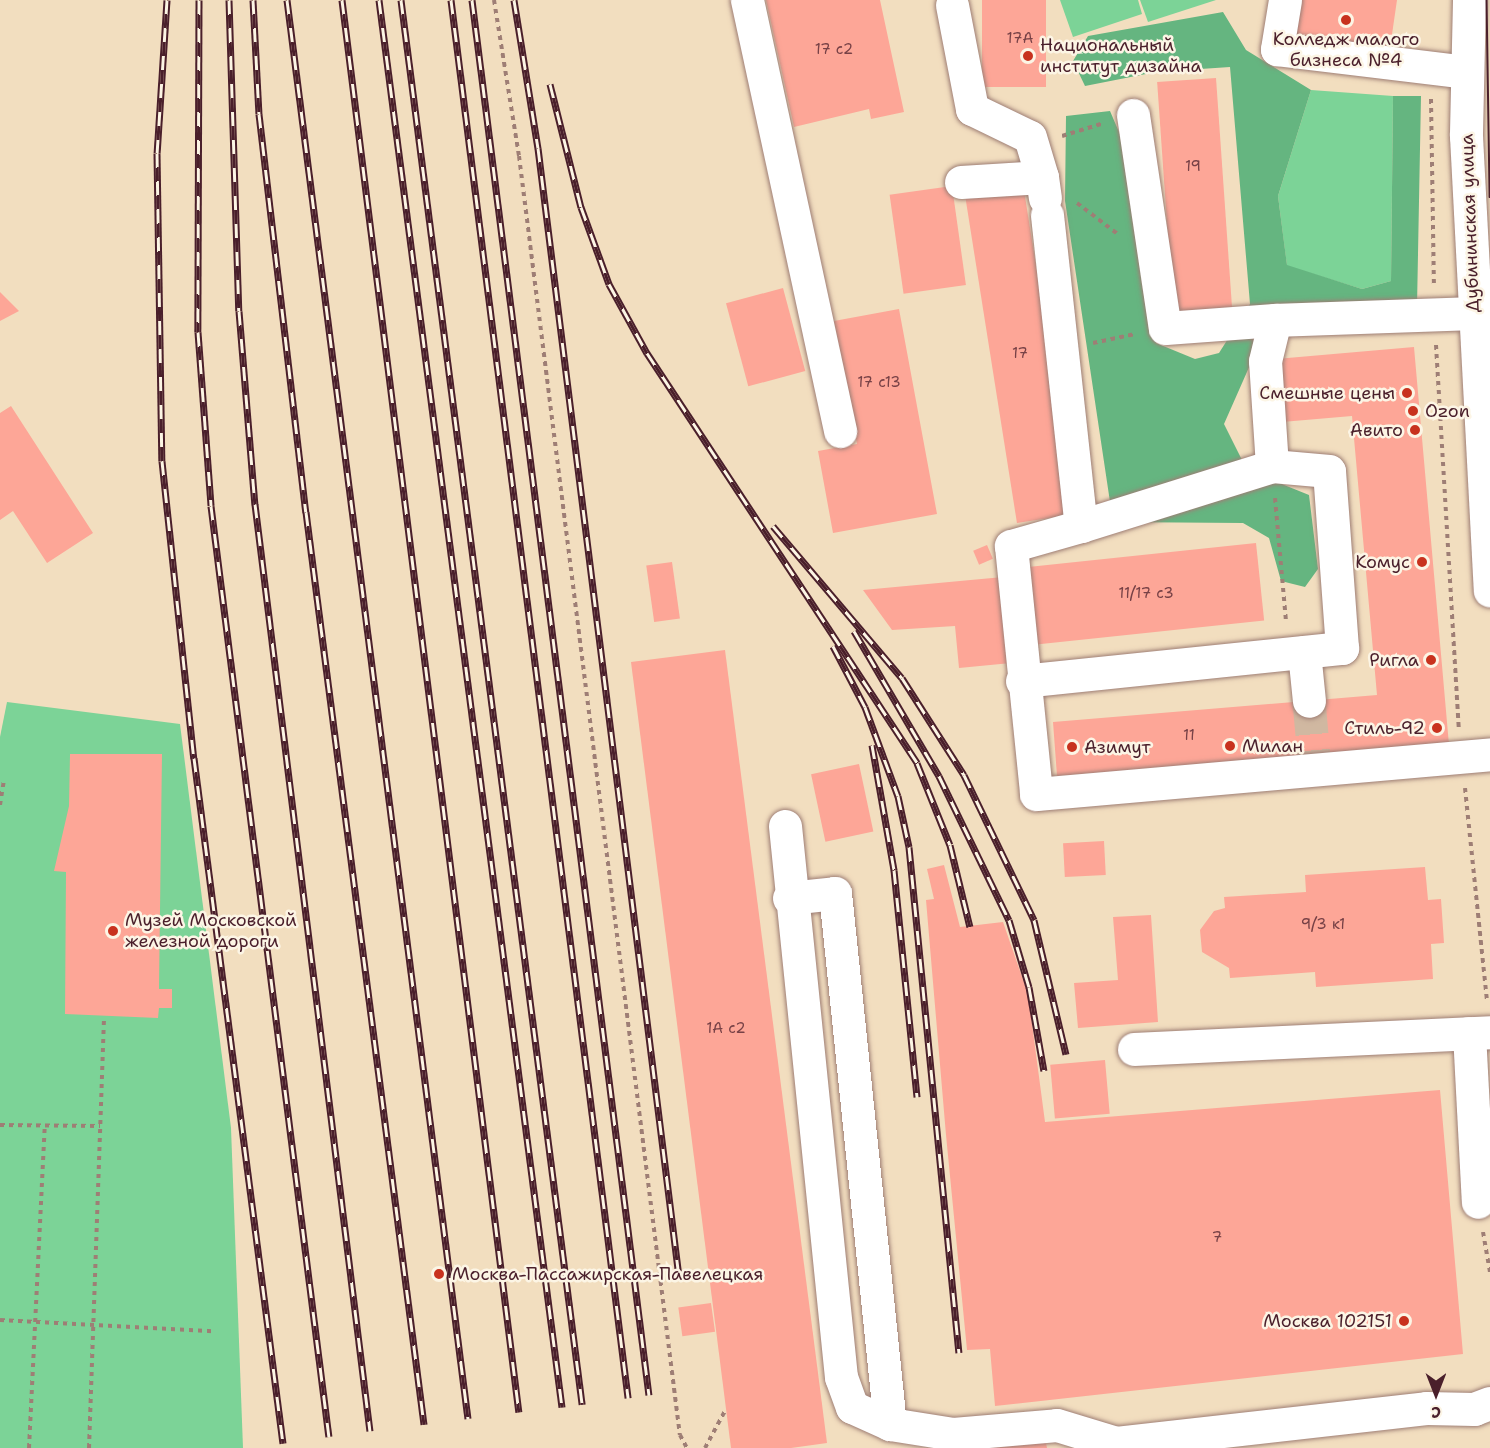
<!DOCTYPE html>
<meta charset="utf-8">
<style>
body{margin:0}
#map{position:relative;width:1490px;height:1448px;overflow:hidden;background:#f2debf;font-family:"Shantell Sans",sans-serif}
div>[style]{position:absolute}
.green>*{inset:0;background:#7cd397}
.forest>*{inset:0;background:#65b580}
.building>*{inset:0;background:#fda697;transform-origin:0 0}
.minor-tunnel>*{height:33px;margin-top:-16.5px;transform-origin:0;background:repeating-linear-gradient(90deg,#d0b8a1 0 33px,transparent 0 49px)}
.path>*{height:4px;margin-top:-2px;transform-origin:0;background:repeating-linear-gradient(90deg,#9e7e75 0 4.5px,transparent 0 9px)}
.roads{filter:drop-shadow(0 0 2px #9e7e75) drop-shadow(0 0 2px #9e7e75)}
.minor>*{height:33px;margin:-16.5px;padding:0 16.5px;transform-origin:16.5px;border-radius:16.5px;background:#fff}
.major>*{height:33px;margin:-16.5px;padding:0 16.5px;transform-origin:16.5px;border-radius:16.5px;background:#fff}
.tram>*{height:1.5px;margin:-0.75px;padding:0 0.75px;transform-origin:0.75px;border-radius:0.75px;background:#4a1f2b}
.rail>*{height:7px;margin-top:-3.5px;transform-origin:0;background:repeating-linear-gradient(90deg,#fcf5e5 0 14px,#4a1f2b 0 28px);box-sizing:border-box;border-block:2px solid #4a1f2b}
.dots>*{width:16px;height:16px;translate:-50% -50%;box-sizing:border-box;border:3px solid #fcf5e5;border-radius:50%}
span{translate:-50% -50%;white-space:nowrap;text-align:center;line-height:1.15;-webkit-text-stroke:5px #fcf5e5;paint-order:stroke}
.number-label{font-size:15px;color:#774146}
.number-label span{-webkit-text-stroke-width:0}
.poi-label{font-size:18px;color:#4a1f2b}
.left{translate:0 -50%;text-align:left}
.right{translate:-100% -50%;text-align:right}
.street-label{font-size:18px;color:#4a1f2b}
.north{position:absolute;left:1406px;top:1364px;width:60px;height:60px;-webkit-text-stroke:4px #fcf5e5;paint-order:stroke;rotate:180deg;font-size:16px;font-weight:700;line-height:24px;text-align:center;color:#4a1f2b}
.north::after{content:'';display:block;margin:auto;width:21px;height:27px;background:#4a1f2b;clip-path:polygon(50% 0,100% 100%,50% 72%,0 100%)}
</style>
<div id="map">
<div class="green">
<i style="clip-path:polygon(1060px 0,1138px 0,1142px 14px,1073px 37px)"></i>
<i style="clip-path:polygon(1140px 0,1216px 0,1148px 22px)"></i>
<i style="clip-path:polygon(1311px 90px,1393px 96px,1391px 281px,1362px 289px,1287px 266px,1278px 196px)"></i>
<i style="clip-path:polygon(7px 702px,180px 724px,231px 1128px,243px 1448px,0 1448px,0 737px)"></i>
</div>
<div class="forest">
<i style="clip-path:polygon(1223px 12px,1246px 50px,1311px 90px,1278px 196px,1287px 265px,1362px 289px,1391px 281px,1393px 96px,1421px 96px,1417px 307px,1273px 313px,1224px 424px,1247px 470px,1309px 495px,1318px 569px,1305px 587px,1281px 581px,1269px 538px,1243px 523px,1113px 522px,1065px 201px,1066px 116px,1110px 111px,1125px 146px,1156px 343px,1195px 359px,1219px 353px,1250px 304px,1230px 67px,1156px 72px,1085px 86px,1073px 61px,1088px 36px)"></i>
</div>
<div class="building">
<i style="clip-path:polygon(766px 0,880px 0,904px 112px,871px 119px,869px 109px,794px 127px)"></i>
<i style="left:982px;top:0;width:64px;height:87px"></i>
<i style="clip-path:polygon(1300px 0,1397px 0,1389px 55px,1294px 40px)"></i>
<i style="left:1216px;top:78px;width:231px;height:59px;rotate:86deg"></i>
<i style="left:1023px;top:184px;width:334px;height:59px;rotate:81deg"></i>
<i style="left:952px;top:186px;width:100px;height:63px;rotate:82deg"></i>
<i style="left:783px;top:288px;width:86px;height:59px;rotate:75deg"></i>
<i style="clip-path:polygon(0 292px,19px 311px,0 321px)"></i>
<i style="clip-path:polygon(899px 309px,937px 514px,833px 533px,818px 451px,857px 444px,834px 321px)"></i>
<i style="clip-path:polygon(1414px 347px,1449px 745px,1057px 776px,1053px 722px,1377px 695px,1352px 416px,1282px 422px,1276px 359px)"></i>
<i style="clip-path:polygon(11px 406px,93px 533px,47px 563px,13px 511px,0 520px,0 413px)"></i>
<i style="left:1256px;top:543px;width:78px;height:229px;rotate:84deg"></i>
<i style="left:987px;top:545px;width:15px;height:15px;rotate:67deg"></i>
<i style="left:672px;top:562px;width:57px;height:26px;rotate:82deg"></i>
<i style="clip-path:polygon(1003px 577px,1011px 663px,959px 668px,955px 626px,892px 630px,863px 590px)"></i>
<i style="clip-path:polygon(725px 650px,827px 1443px,791px 1448px,731px 1448px,631px 662px)"></i>
<i style="clip-path:polygon(70px 754px,162px 754px,159px 989px,172px 989px,172px 1008px,159px 1008px,158px 1018px,65px 1014px,66px 872px,54px 871px,69px 806px)"></i>
<i style="left:859px;top:764px;width:69px;height:49px;rotate:78deg"></i>
<i style="left:1104px;top:841px;width:34px;height:41px;rotate:87deg"></i>
<i style="clip-path:polygon(944px 865px,960px 927px,1003px 922px,1028px 994px,1045px 1122px,1440px 1090px,1463px 1354px,995px 1406px,990px 1349px,967px 1350px,946px 1135px,926px 900px,934px 899px,927px 869px)"></i>
<i style="clip-path:polygon(1425px 867px,1428px 900px,1441px 899px,1444px 943px,1431px 944px,1433px 979px,1316px 987px,1315px 972px,1230px 978px,1229px 968px,1202px 952px,1200px 930px,1214px 911px,1225px 908px,1224px 897px,1306px 892px,1305px 875px)"></i>
<i style="clip-path:polygon(1151px 915px,1158px 1022px,1078px 1028px,1074px 983px,1118px 980px,1113px 917px)"></i>
<i style="left:1105px;top:1060px;width:54px;height:55px;rotate:85deg"></i>
<i style="left:711px;top:1303px;width:29px;height:33px;rotate:82deg"></i>
<i style="clip-path:polygon(1045px 1438px,1047px 1448px,982px 1448px)"></i>
</div>
<div class="minor-tunnel">
<i style="left:1309px;top:701px;width:56px;rotate:84.9deg"></i>
</div>
<div class="path">
<i style="left:494px;top:0;width:158px;rotate:80.9deg"></i>
<i style="left:519px;top:156px;width:1289px;rotate:82.83deg"></i>
<i style="left:680px;top:1435px;width:15px;rotate:62deg"></i>
<i style="left:1431px;top:99px;width:185px;rotate:89.1deg"></i>
<i style="left:1062px;top:136px;width:44px;rotate:-17.2deg"></i>
<i style="left:1077px;top:203px;width:53px;rotate:37.3deg"></i>
<i style="left:1093px;top:343px;width:43px;rotate:-12.1deg"></i>
<i style="left:1436px;top:345px;width:383px;rotate:86.6deg"></i>
<i style="left:1275px;top:498px;width:124px;rotate:84.9deg"></i>
<i style="left:1465px;top:788px;width:214px;rotate:84.1deg"></i>
<i style="left:0;top:805px;width:25px;rotate:-81deg"></i>
<i style="left:0;top:1125px;width:100px;rotate:0.6deg"></i>
<i style="left:1483px;top:1232px;width:41px;rotate:80.1deg"></i>
<i style="left:0;top:1320px;width:213px;rotate:3deg"></i>
<i style="left:29px;top:1448px;width:322px;rotate:-87.2deg"></i>
<i style="left:89px;top:1448px;width:430px;rotate:-88deg"></i>
<i style="left:705px;top:1448px;width:44px;rotate:-61.7deg"></i>
</div>
<div class="roads">
<div class="minor">
<i style="left:747px;top:0;width:441px;rotate:77.8deg"></i>
<i style="left:1285px;top:0;width:50px;rotate:99.3deg"></i>
<i style="left:1277px;top:49px;width:190px;rotate:6.9deg"></i>
<i style="left:952px;top:5px;width:106px;rotate:79.1deg"></i>
<i style="left:972px;top:109px;width:64px;rotate:25.8deg"></i>
<i style="left:1030px;top:137px;width:42px;rotate:73.3deg"></i>
<i style="left:1133px;top:115px;width:215px;rotate:81.5deg"></i>
<i style="left:1165px;top:328px;width:110px;rotate:-4.2deg"></i>
<i style="left:961px;top:182px;width:81px;rotate:-3.5deg"></i>
<i style="left:1042px;top:177px;width:21px;rotate:82deg"></i>
<i style="left:1047px;top:215px;width:313px;rotate:83.8deg"></i>
<i style="left:1081px;top:526px;width:200px;rotate:-17.4deg"></i>
<i style="left:1081px;top:526px;width:73px;rotate:164.1deg"></i>
<i style="left:1011px;top:546px;width:249px;rotate:84.2deg"></i>
<i style="left:1036px;top:794px;width:456px;rotate:-5deg"></i>
<i style="left:1304px;top:652px;width:49px;rotate:84.2deg"></i>
<i style="left:1022px;top:681px;width:322px;rotate:-5.9deg"></i>
<i style="left:1342px;top:648px;width:177px;rotate:-94.2deg"></i>
<i style="left:1329px;top:471px;width:57px;rotate:-175deg"></i>
<i style="left:1272px;top:466px;width:105px;rotate:-93.8deg"></i>
<i style="left:1265px;top:361px;width:42px;rotate:-76.3deg"></i>
<i style="left:1275px;top:320px;width:198px;rotate:-2deg"></i>
<i style="left:785px;top:826px;width:554px;rotate:84.2deg"></i>
<i style="left:841px;top:1377px;width:32px;rotate:70deg"></i>
<i style="left:852px;top:1407px;width:42px;rotate:24.1deg"></i>
<i style="left:890px;top:1424px;width:64px;rotate:9deg"></i>
<i style="left:953px;top:1434px;width:104px;rotate:-4.9deg"></i>
<i style="left:1057px;top:1425px;width:62px;rotate:17deg"></i>
<i style="left:1116px;top:1443px;width:312px;rotate:-6.4deg"></i>
<i style="left:1426px;top:1408px;width:48px;rotate:1.2deg"></i>
<i style="left:1474px;top:1409px;width:17px;rotate:-21deg"></i>
<i style="left:789px;top:898px;width:46px;rotate:-6.2deg"></i>
<i style="left:835px;top:893px;width:534px;rotate:84.09deg"></i>
<i style="left:1469px;top:1033px;width:169px;rotate:87deg"></i>
<i style="left:1134px;top:1049px;width:356px;rotate:-2.7deg"></i>
</div>
<div class="major">
<i style="left:1469px;top:0;width:136px;rotate:91.3deg"></i>
<i style="left:1466px;top:136px;width:455px;rotate:87deg"></i>
</div>
</div>
<div class="tram">
<i style="left:1487px;top:0;width:197px;rotate:89.1deg"></i>
</div>
<div class="rail">
<i style="left:167px;top:0;width:153px;rotate:93.7deg"></i>
<i style="left:157px;top:153px;width:308px;rotate:89.1deg"></i>
<i style="left:162px;top:461px;width:299px;rotate:83.9deg"></i>
<i style="left:194px;top:758px;width:691px;rotate:82.6deg"></i>
<i style="left:199px;top:0;width:332px;rotate:90.2deg"></i>
<i style="left:198px;top:332px;width:174px;rotate:85.7deg"></i>
<i style="left:211px;top:506px;width:938px;rotate:82.78deg"></i>
<i style="left:229px;top:0;width:311px;rotate:88.2deg"></i>
<i style="left:239px;top:311px;width:194px;rotate:85.3deg"></i>
<i style="left:255px;top:504px;width:934px;rotate:82.93deg"></i>
<i style="left:253px;top:0;width:114px;rotate:87deg"></i>
<i style="left:259px;top:114px;width:401px;rotate:83.3deg"></i>
<i style="left:306px;top:512px;width:920px;rotate:82.63deg"></i>
<i style="left:287px;top:0;width:1430px;rotate:82.73deg"></i>
<i style="left:342px;top:0;width:1423px;rotate:82.86deg"></i>
<i style="left:379px;top:0;width:1419px;rotate:82.59deg"></i>
<i style="left:401px;top:0;width:1416px;rotate:82.65deg"></i>
<i style="left:451px;top:0;width:1409px;rotate:82.78deg"></i>
<i style="left:472px;top:0;width:1406px;rotate:82.77deg"></i>
<i style="left:514px;top:0;width:150px;rotate:80.8deg"></i>
<i style="left:538px;top:148px;width:1138px;rotate:82.88deg"></i>
<i style="left:550px;top:84px;width:127px;rotate:75.9deg"></i>
<i style="left:581px;top:207px;width:82px;rotate:70deg"></i>
<i style="left:609px;top:284px;width:79px;rotate:61.2deg"></i>
<i style="left:647px;top:353px;width:491px;rotate:56.6deg"></i>
<i style="left:917px;top:763px;width:88px;rotate:68.1deg"></i>
<i style="left:950px;top:845px;width:84px;rotate:76.3deg"></i>
<i style="left:773px;top:526px;width:199px;rotate:49.7deg"></i>
<i style="left:902px;top:678px;width:115px;rotate:57.4deg"></i>
<i style="left:964px;top:775px;width:161px;rotate:64.2deg"></i>
<i style="left:1034px;top:920px;width:138px;rotate:76.6deg"></i>
<i style="left:854px;top:631px;width:168px;rotate:59.6deg"></i>
<i style="left:939px;top:776px;width:160px;rotate:64.1deg"></i>
<i style="left:1009px;top:920px;width:70px;rotate:73.4deg"></i>
<i style="left:1029px;top:987px;width:85px;rotate:79.9deg"></i>
<i style="left:833px;top:646px;width:69px;rotate:62.3deg"></i>
<i style="left:865px;top:707px;width:95px;rotate:69.7deg"></i>
<i style="left:898px;top:796px;width:52px;rotate:77.8deg"></i>
<i style="left:909px;top:847px;width:508px;rotate:84.36deg"></i>
<i style="left:872px;top:745px;width:127px;rotate:80deg"></i>
<i style="left:894px;top:870px;width:228px;rotate:84.2deg"></i>
</div>
<div class="dots">
<i style="left:1346px;top:20px;background:#c8321e"></i>
<i style="left:1028px;top:56px;background:#c8321e"></i>
<i style="left:1407px;top:393px;background:#c8321e"></i>
<i style="left:1413px;top:411px;background:#c8321e"></i>
<i style="left:1415px;top:430px;background:#c8321e"></i>
<i style="left:1422px;top:562px;background:#c8321e"></i>
<i style="left:1431px;top:660px;background:#c8321e"></i>
<i style="left:1437px;top:728px;background:#c8321e"></i>
<i style="left:1230px;top:746px;background:#c8321e"></i>
<i style="left:1072px;top:747px;background:#c8321e"></i>
<i style="left:113px;top:931px;background:#c8321e"></i>
<i style="left:439px;top:1274px;background:#c8321e"></i>
<i style="left:1404px;top:1321px;background:#c8321e"></i>
</div>
<div class="number-label">
<span style="left:1020px;top:39px">17А</span>
<span style="left:834px;top:50px">17 с2</span>
<span style="left:1193px;top:167px">19</span>
<span style="left:1020px;top:354px">17</span>
<span style="left:879px;top:383px">17 с13</span>
<span style="left:1146px;top:594px">11/17 с3</span>
<span style="left:1189px;top:736px">11</span>
<span style="left:1323px;top:925px">9/3 к1</span>
<span style="left:726px;top:1029px">1A c2</span>
<span style="left:1217px;top:1238px">7</span>
</div>
<div class="poi-label">
<span style="left:1346px;top:50px">Колледж малого<br>бизнеса №4</span>
<span class="left" style="left:1040px;top:56px">Национальный<br>институт дизайна</span>
<span class="right" style="left:1395px;top:393px">Смешные цены</span>
<span class="left" style="left:1425px;top:411px">Ozon</span>
<span class="right" style="left:1403px;top:430px">Авито</span>
<span class="right" style="left:1410px;top:562px">Комус</span>
<span class="right" style="left:1419px;top:660px">Ригла</span>
<span class="right" style="left:1425px;top:728px">Стиль-92</span>
<span class="left" style="left:1242px;top:746px">Милан</span>
<span class="left" style="left:1084px;top:747px">Азимут</span>
<span class="left" style="left:125px;top:931px">Музей Московской<br>железной дороги</span>
<span class="left" style="left:452px;top:1274px">Москва-Пассажирская-Павелецкая</span>
<span class="right" style="left:1392px;top:1321px">Москва 102151</span>
</div>
<div class="street-label">
<span style="left:1470px;top:223px;rotate:-92deg">Дубининская улица</span>
</div>
<div class="north">С</div>
</div>
